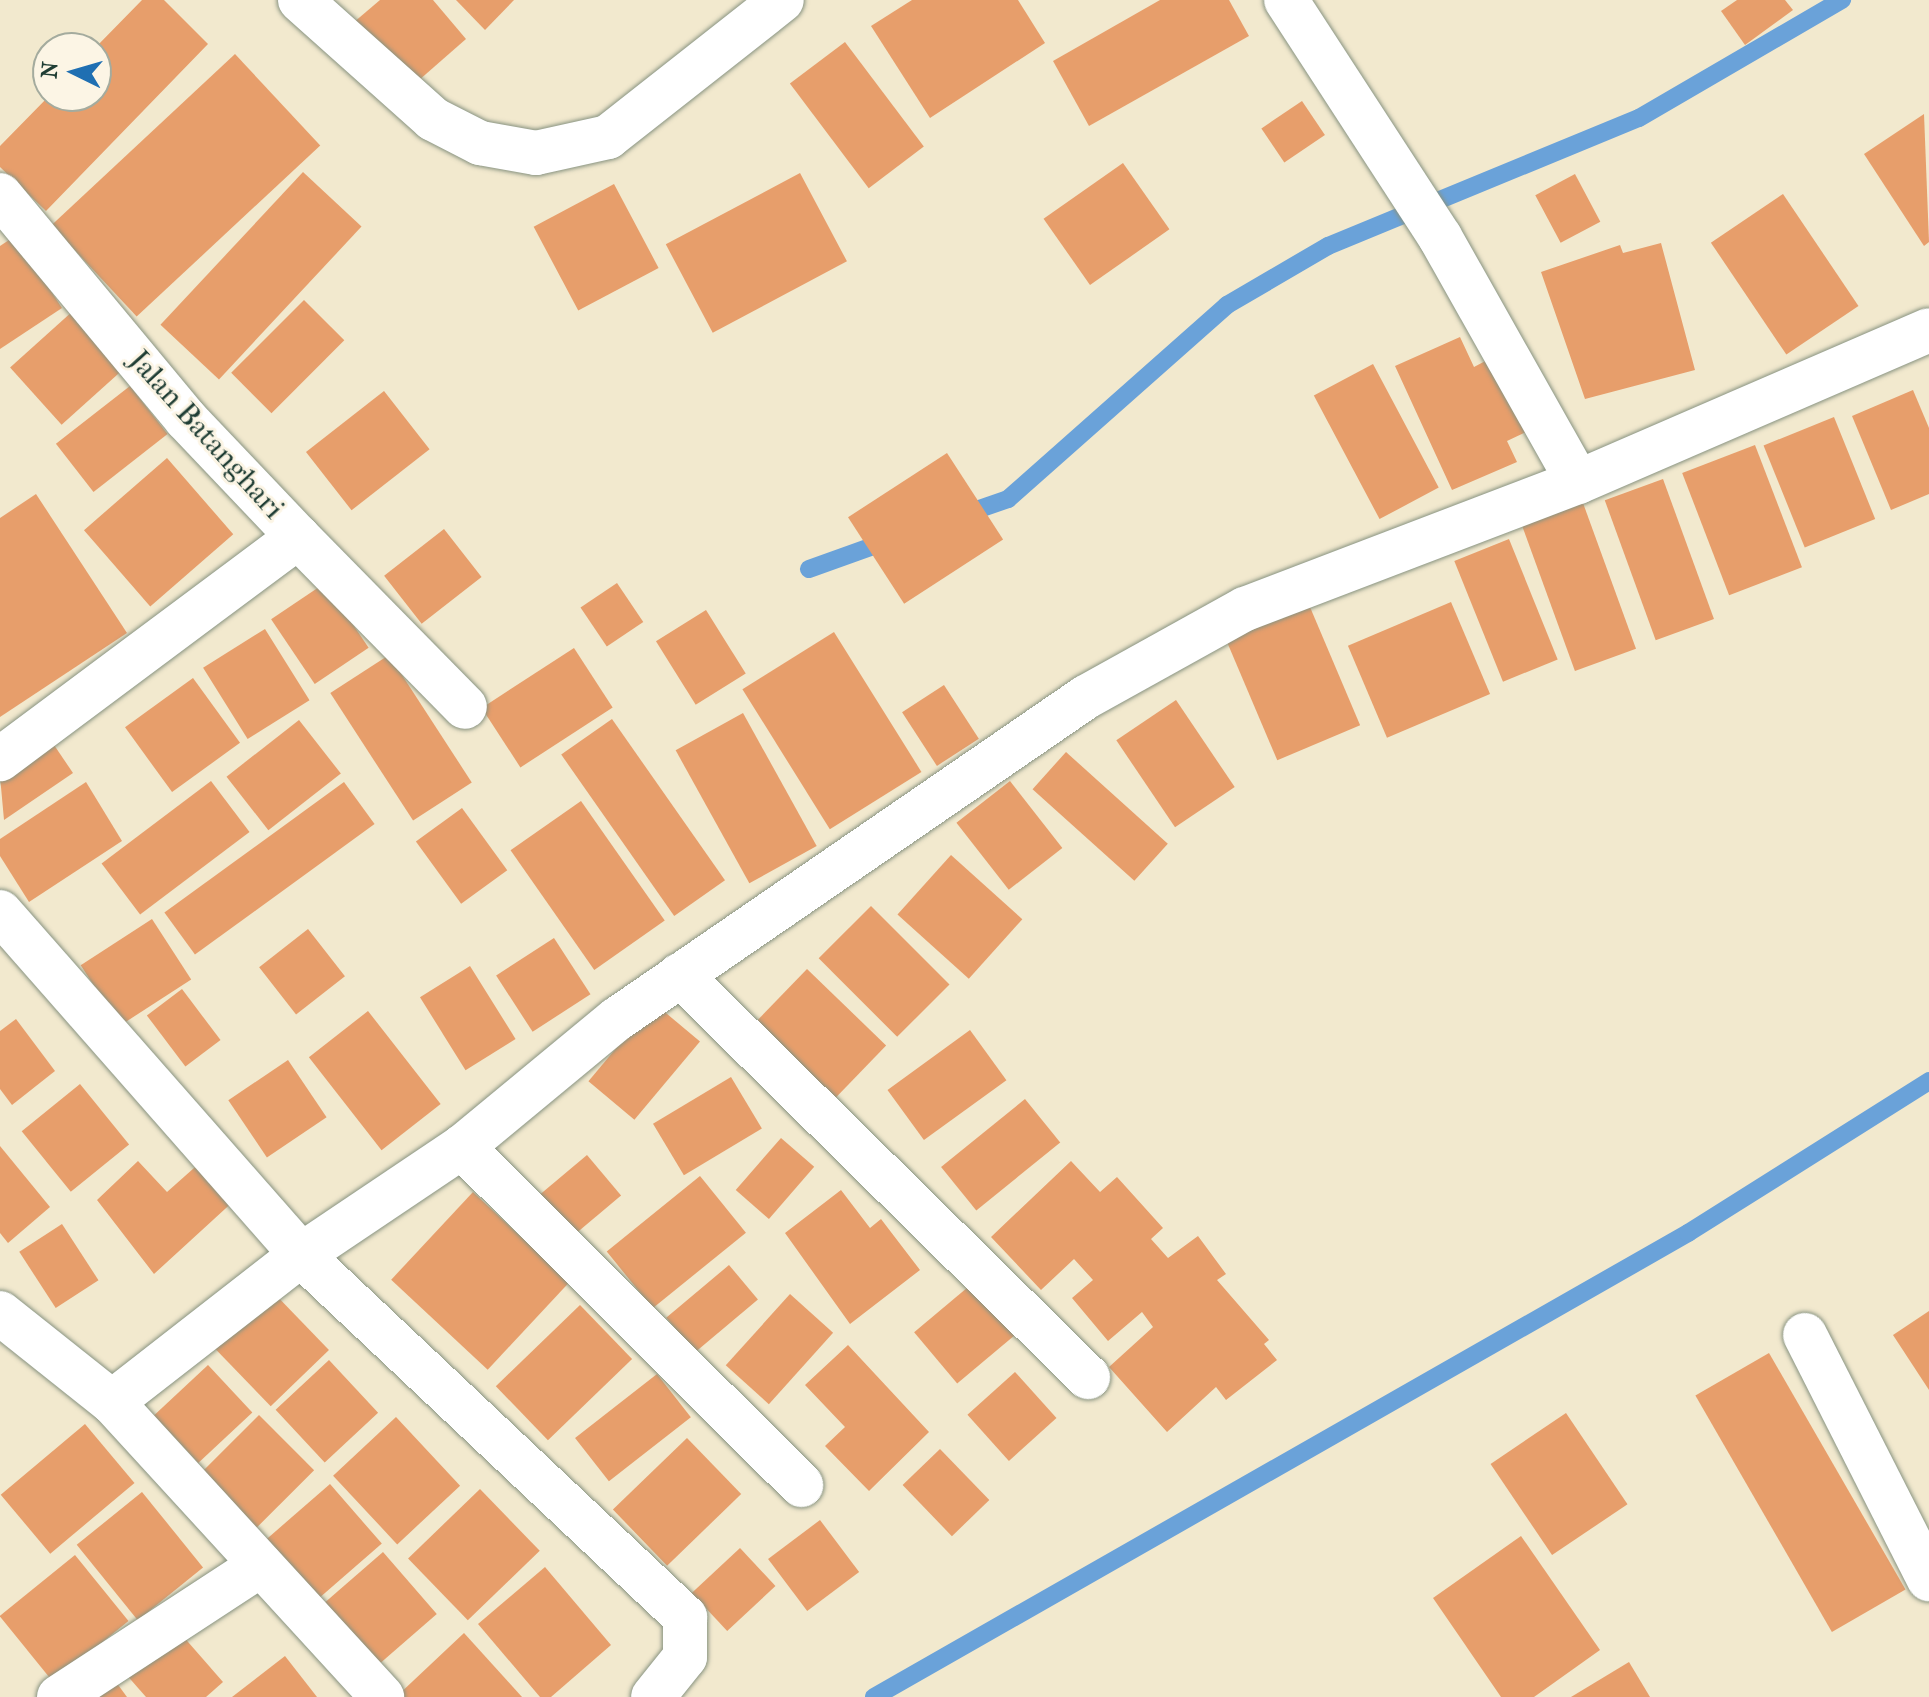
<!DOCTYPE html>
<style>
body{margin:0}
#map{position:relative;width:1929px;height:1697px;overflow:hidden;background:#f2e9ce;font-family:"IM FELL French Canon",serif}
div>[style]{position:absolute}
.stream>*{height:18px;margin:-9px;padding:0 9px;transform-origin:9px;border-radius:9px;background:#6aa2d9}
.building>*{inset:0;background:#e79e6b;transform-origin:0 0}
.roads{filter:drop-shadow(0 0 2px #889381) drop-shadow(0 0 2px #889381)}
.street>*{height:44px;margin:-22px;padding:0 22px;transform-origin:22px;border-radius:22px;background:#fff}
span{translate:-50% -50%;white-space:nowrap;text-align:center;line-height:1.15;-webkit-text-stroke:6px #fcf5e5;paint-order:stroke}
.street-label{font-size:30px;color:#1f3d34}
.north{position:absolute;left:32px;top:32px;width:80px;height:80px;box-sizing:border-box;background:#fcf5e5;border:2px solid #a4ab9e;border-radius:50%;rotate:275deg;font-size:22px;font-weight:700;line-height:32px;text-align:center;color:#1f3d34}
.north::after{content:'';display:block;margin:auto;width:28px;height:36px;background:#1f6fb2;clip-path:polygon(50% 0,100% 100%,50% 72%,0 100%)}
</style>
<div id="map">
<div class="stream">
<i style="left:959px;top:516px;width:52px;rotate:-19.1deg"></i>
<i style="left:1008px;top:499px;width:293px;rotate:-41.5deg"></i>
<i style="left:1227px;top:305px;width:117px;rotate:-30.3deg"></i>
<i style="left:1328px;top:246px;width:336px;rotate:-22.4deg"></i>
<i style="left:1639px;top:118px;width:235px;rotate:-30.2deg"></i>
<i style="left:809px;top:569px;width:86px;rotate:-19.7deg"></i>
<i style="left:874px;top:1697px;width:937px;rotate:-29.68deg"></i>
<i style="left:1688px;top:1233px;width:285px;rotate:-32.2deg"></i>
</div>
<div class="building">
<i style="clip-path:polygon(142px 0,164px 0,208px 44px,46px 211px,0 167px,0 146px,49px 96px,96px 96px,96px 47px)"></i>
<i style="clip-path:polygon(380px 0,433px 0,466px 39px,410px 88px,353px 23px)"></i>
<i style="clip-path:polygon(456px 0,514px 0,485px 30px)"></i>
<i style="clip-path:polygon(912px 0,1018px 0,1045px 43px,930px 118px,871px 26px)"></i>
<i style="clip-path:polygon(1160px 0,1229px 0,1249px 36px,1089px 126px,1053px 61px)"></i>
<i style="clip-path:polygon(1737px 0,1785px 0,1793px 10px,1745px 45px,1721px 11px)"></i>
<i style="left:845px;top:42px;width:131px;height:69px;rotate:53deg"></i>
<i style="left:235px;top:54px;width:125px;height:251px;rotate:47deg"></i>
<i style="left:1302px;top:101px;width:41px;height:49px;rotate:56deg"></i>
<i style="clip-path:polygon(1924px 114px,1929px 242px,1924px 246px,1864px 154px)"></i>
<i style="left:1123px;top:163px;width:81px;height:97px;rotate:55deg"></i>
<i style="left:303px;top:172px;width:80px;height:209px;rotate:43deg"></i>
<i style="left:800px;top:173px;width:100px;height:152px;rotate:62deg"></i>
<i style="left:1575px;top:174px;width:54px;height:45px;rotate:62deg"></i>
<i style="left:614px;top:184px;width:95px;height:91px;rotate:62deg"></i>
<i style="left:1783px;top:194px;width:135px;height:87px;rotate:56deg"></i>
<i style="clip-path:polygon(15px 236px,62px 308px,0 349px,0 246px)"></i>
<i style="clip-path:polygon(1661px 243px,1695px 370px,1585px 399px,1541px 272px,1620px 245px,1623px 253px)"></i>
<i style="left:304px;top:300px;width:57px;height:103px;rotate:45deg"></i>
<i style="left:74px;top:310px;width:77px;height:86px;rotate:48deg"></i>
<i style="clip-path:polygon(1460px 337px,1474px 367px,1491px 358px,1526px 432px,1507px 441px,1517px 462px,1452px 490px,1395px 366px)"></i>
<i style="left:1373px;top:364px;width:140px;height:67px;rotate:62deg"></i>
<i style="left:130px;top:386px;width:61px;height:94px;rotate:52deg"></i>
<i style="clip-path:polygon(1913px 390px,1929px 428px,1929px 494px,1891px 510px,1852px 416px)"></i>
<i style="left:384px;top:391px;width:74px;height:99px;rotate:52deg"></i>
<i style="left:1834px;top:417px;width:110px;height:76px;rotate:68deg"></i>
<i style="left:1755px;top:445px;width:131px;height:78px;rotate:69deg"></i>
<i style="left:947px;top:453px;width:103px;height:118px;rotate:57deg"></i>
<i style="left:167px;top:458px;width:101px;height:110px;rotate:49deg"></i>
<i style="left:1663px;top:479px;width:149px;height:62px;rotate:70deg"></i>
<i style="clip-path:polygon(36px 494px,127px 633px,0 717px,0 518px)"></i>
<i style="left:1583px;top:503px;width:155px;height:65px;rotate:70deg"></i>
<i style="left:444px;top:529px;width:61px;height:76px;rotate:52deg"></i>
<i style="left:1509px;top:539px;width:130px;height:59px;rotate:68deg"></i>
<i style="left:325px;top:583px;width:78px;height:65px;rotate:56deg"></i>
<i style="left:617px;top:583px;width:47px;height:44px;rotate:56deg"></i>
<i style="left:1307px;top:600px;width:136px;height:90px;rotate:67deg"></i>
<i style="left:1451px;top:602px;width:100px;height:112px;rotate:67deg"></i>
<i style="left:706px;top:610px;width:75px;height:59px;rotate:58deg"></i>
<i style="left:265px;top:629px;width:84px;height:73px;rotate:58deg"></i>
<i style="left:834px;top:632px;width:165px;height:108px;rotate:58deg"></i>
<i style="left:574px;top:648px;width:71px;height:110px;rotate:57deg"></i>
<i style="left:389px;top:655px;width:152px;height:70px;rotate:57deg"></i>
<i style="left:193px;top:678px;width:80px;height:84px;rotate:54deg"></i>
<i style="left:944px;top:685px;width:64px;height:50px;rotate:57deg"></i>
<i style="left:1176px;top:700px;width:105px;height:72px;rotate:56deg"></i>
<i style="left:743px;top:713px;width:152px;height:77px;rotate:61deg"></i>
<i style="left:612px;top:719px;width:197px;height:62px;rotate:55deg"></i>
<i style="left:299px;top:720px;width:68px;height:92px;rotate:52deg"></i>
<i style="clip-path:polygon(52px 742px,73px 773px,4px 820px,0 776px)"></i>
<i style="left:1066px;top:752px;width:137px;height:50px;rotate:42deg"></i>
<i style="left:211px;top:781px;width:64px;height:137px;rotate:53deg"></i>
<i style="left:1010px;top:781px;width:85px;height:68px;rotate:52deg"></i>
<i style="clip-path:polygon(86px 782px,122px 841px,29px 902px,0 856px,0 839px)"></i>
<i style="left:344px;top:782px;width:52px;height:222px;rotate:54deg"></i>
<i style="left:581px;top:801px;width:146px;height:86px;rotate:55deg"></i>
<i style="left:462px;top:808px;width:77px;height:57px;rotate:54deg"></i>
<i style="left:951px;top:855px;width:96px;height:80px;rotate:42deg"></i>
<i style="left:871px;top:906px;width:111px;height:74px;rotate:45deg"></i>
<i style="left:152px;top:919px;width:72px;height:85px;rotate:57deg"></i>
<i style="left:308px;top:929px;width:60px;height:62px;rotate:52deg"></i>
<i style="left:554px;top:938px;width:67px;height:69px;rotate:57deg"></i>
<i style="left:470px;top:966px;width:86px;height:59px;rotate:58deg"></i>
<i style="left:807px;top:969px;width:110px;height:81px;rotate:44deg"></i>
<i style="left:182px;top:989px;width:64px;height:44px;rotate:53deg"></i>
<i style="left:654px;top:1003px;width:60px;height:102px;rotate:40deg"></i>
<i style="left:368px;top:1011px;width:118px;height:75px;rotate:52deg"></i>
<i style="clip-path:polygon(16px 1019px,55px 1071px,12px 1105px,0 1089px,0 1031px)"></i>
<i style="left:970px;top:1030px;width:62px;height:102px;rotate:54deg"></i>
<i style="left:288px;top:1060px;width:69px;height:72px;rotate:56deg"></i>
<i style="left:731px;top:1077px;width:60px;height:91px;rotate:59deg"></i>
<i style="left:80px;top:1084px;width:78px;height:75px;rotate:51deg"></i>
<i style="left:1025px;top:1099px;width:56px;height:108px;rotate:51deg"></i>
<i style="left:781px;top:1138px;width:44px;height:69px;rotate:41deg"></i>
<i style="clip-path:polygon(0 1146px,50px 1207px,8px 1243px,0 1233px)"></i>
<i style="left:587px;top:1155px;width:53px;height:61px;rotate:50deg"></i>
<i style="clip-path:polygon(203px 1160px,237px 1198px,154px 1274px,97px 1200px,138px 1161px,167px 1192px)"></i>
<i style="clip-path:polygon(1071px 1161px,1100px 1192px,1117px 1177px,1163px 1228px,1151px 1239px,1168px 1258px,1198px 1236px,1226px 1274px,1217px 1280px,1269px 1340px,1264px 1344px,1277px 1360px,1226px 1400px,1216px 1387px,1167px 1432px,1109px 1367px,1153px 1327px,1142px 1312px,1108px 1341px,1072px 1298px,1093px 1280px,1074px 1259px,1041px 1290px,991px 1237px)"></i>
<i style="left:700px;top:1176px;width:73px;height:120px;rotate:51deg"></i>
<i style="clip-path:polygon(841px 1190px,870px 1228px,881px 1219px,920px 1270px,850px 1324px,785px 1233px)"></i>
<i style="left:473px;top:1192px;width:132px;height:120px;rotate:43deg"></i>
<i style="left:62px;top:1224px;width:67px;height:51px;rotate:57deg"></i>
<i style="left:729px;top:1265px;width:45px;height:82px;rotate:50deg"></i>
<i style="left:980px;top:1277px;width:67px;height:86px;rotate:50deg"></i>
<i style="left:272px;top:1291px;width:82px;height:81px;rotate:46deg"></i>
<i style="left:790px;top:1294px;width:58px;height:96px;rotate:42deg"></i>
<i style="left:580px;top:1305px;width:75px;height:117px;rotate:46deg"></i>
<i style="clip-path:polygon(1929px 1311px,1929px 1390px,1893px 1335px)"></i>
<i style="clip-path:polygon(848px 1345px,929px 1432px,869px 1491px,825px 1446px,845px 1427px,805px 1385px)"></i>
<i style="left:1769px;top:1353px;width:273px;height:85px;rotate:60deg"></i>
<i style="left:329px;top:1360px;width:72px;height:73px;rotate:47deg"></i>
<i style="left:208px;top:1365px;width:65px;height:74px;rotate:47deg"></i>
<i style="left:1015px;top:1372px;width:62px;height:64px;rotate:48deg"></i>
<i style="left:657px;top:1374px;width:55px;height:104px;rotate:52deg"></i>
<i style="left:1566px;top:1413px;width:110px;height:91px;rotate:56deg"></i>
<i style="left:259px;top:1415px;width:78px;height:91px;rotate:45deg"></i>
<i style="left:396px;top:1417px;width:94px;height:86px;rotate:47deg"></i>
<i style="left:85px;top:1424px;width:77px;height:110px;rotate:50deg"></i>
<i style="left:687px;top:1438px;width:78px;height:103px;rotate:46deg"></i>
<i style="left:940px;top:1449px;width:71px;height:52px;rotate:46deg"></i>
<i style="left:330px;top:1484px;width:79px;height:91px;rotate:49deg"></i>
<i style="left:480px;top:1489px;width:86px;height:100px;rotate:46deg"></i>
<i style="left:142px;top:1492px;width:97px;height:84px;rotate:51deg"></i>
<i style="left:820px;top:1520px;width:65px;height:65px;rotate:53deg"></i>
<i style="clip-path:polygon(1521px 1536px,1600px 1650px,1534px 1697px,1501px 1697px,1433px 1598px)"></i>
<i style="left:740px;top:1548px;width:52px;height:66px;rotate:47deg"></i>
<i style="left:383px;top:1552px;width:82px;height:90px;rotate:49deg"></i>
<i style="left:75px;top:1555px;width:85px;height:97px;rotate:51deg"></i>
<i style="clip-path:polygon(545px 1567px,611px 1645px,551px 1697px,540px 1697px,478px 1624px)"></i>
<i style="clip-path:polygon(175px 1627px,223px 1682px,206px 1697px,146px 1697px,124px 1672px)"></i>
<i style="clip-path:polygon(464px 1633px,522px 1697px,396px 1697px)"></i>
<i style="clip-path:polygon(285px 1656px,317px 1697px,232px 1697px)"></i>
<i style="clip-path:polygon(1629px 1662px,1650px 1697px,1571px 1697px)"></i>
<i style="clip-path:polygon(113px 1678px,127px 1697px,89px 1697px)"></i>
</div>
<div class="roads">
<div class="street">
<i style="left:300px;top:0;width:178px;rotate:41.8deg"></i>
<i style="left:433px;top:119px;width:53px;rotate:27.1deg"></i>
<i style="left:480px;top:143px;width:57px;rotate:10.1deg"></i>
<i style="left:536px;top:153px;width:74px;rotate:-12.5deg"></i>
<i style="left:608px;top:137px;width:221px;rotate:-38.2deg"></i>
<i style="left:1286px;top:0;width:283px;rotate:57deg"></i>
<i style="left:1440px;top:237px;width:281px;rotate:60.6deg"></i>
<i style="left:0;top:195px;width:291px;rotate:50.3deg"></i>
<i style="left:186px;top:419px;width:163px;rotate:46.5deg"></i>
<i style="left:298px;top:537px;width:372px;rotate:143.3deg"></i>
<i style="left:298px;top:537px;width:238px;rotate:45.5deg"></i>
<i style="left:0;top:912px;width:456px;rotate:48.7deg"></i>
<i style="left:301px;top:1255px;width:528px;rotate:43.31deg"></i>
<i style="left:685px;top:1617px;width:40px;rotate:90deg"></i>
<i style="left:685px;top:1657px;width:51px;rotate:128.7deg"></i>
<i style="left:680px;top:975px;width:573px;rotate:44.58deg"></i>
<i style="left:462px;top:1147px;width:479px;rotate:44.9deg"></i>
<i style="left:0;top:1313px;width:143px;rotate:38.5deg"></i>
<i style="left:112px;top:1402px;width:400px;rotate:47.5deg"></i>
<i style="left:1805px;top:1335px;width:274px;rotate:63.1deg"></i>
<i style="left:112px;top:1402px;width:239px;rotate:-37.9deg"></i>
<i style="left:301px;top:1255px;width:194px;rotate:-33.9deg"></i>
<i style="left:462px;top:1147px;width:201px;rotate:-39.6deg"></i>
<i style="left:617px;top:1019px;width:569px;rotate:-34.47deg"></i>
<i style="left:1086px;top:697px;width:182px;rotate:-29deg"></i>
<i style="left:1245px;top:609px;width:356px;rotate:-20.9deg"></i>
<i style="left:1578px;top:482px;width:382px;rotate:-23.4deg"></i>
<i style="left:59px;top:1697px;width:241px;rotate:-33.2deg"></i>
</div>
</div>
<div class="street-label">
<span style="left:206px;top:435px;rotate:48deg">Jalan Batanghari</span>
</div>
<div class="north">N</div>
</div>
